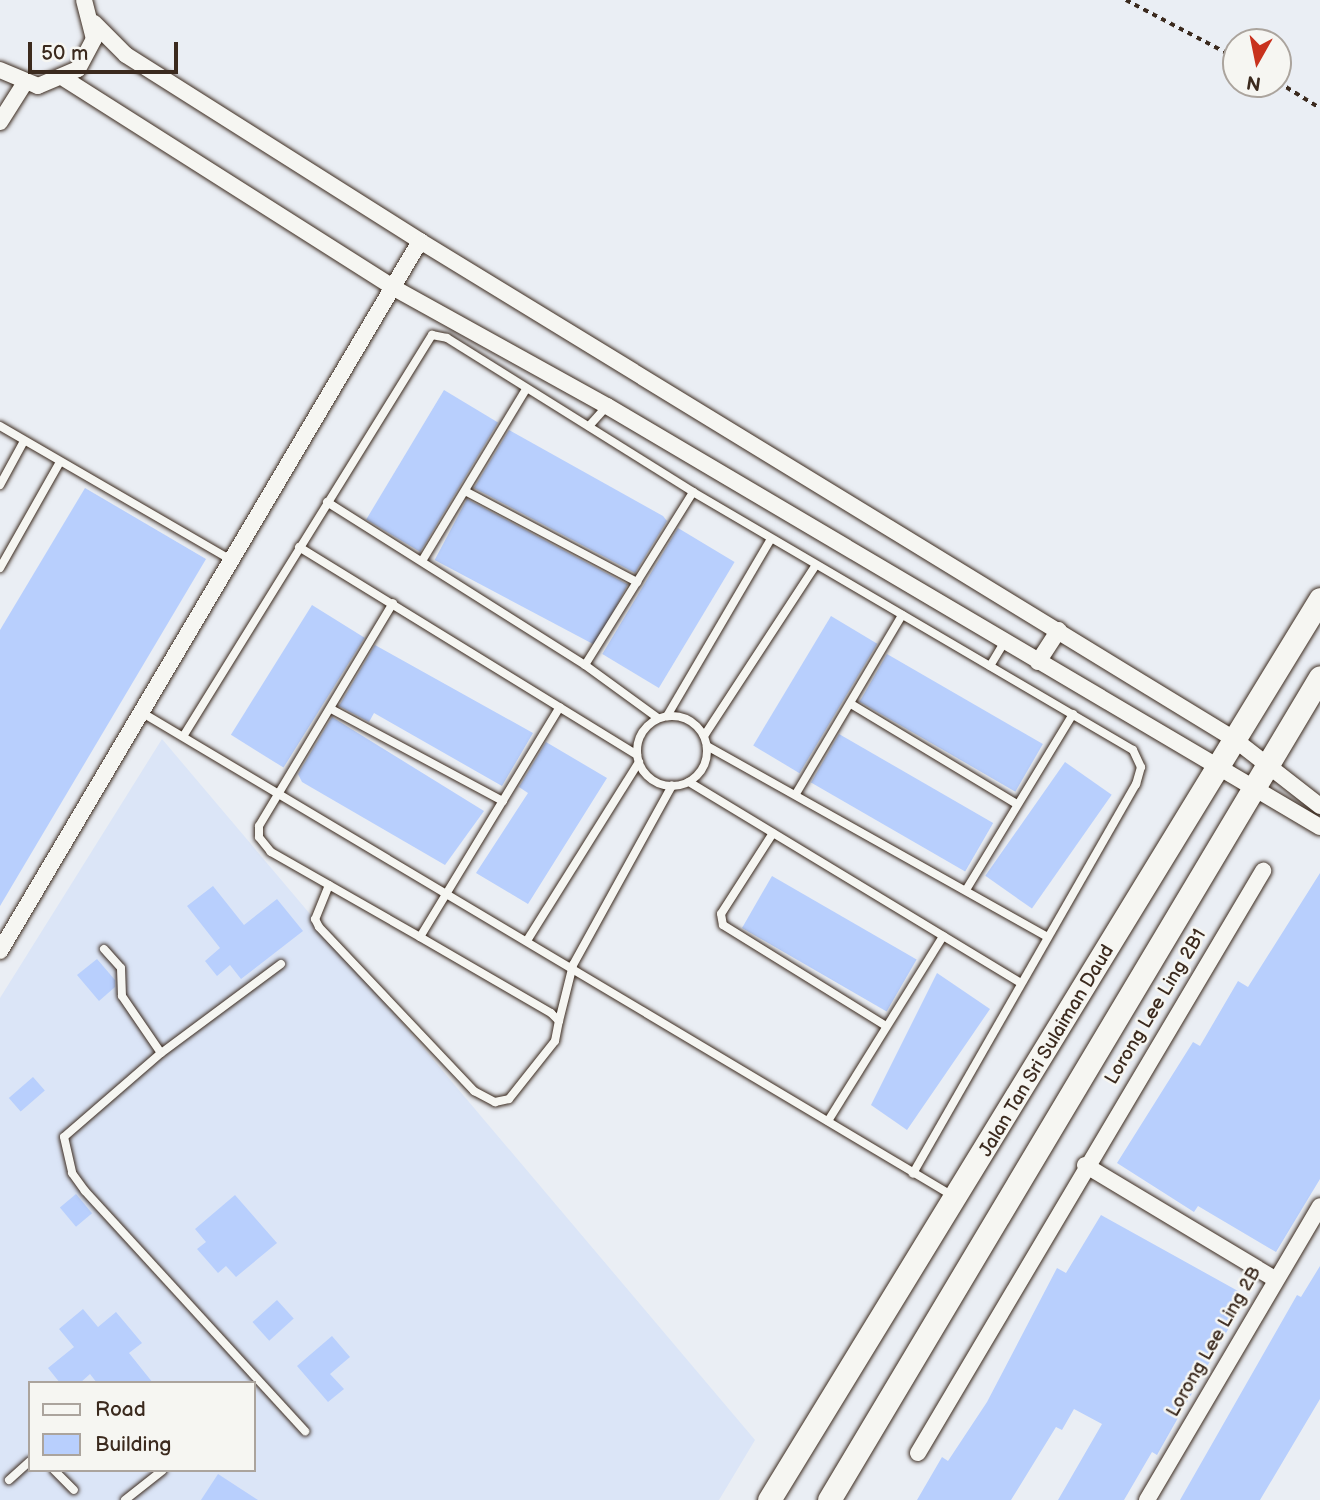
<!DOCTYPE html>
<style>
body{margin:0}
#map{position:relative;width:1320px;height:1500px;overflow:hidden;background:#eaeef4;font-family:"Balsamiq Sans",sans-serif}
div>[style]{position:absolute}
.built>*{inset:0;background:#dbe5f7}
.building>*{inset:0;background:#b8cffd;transform-origin:0 0}
.path>*{height:3.5px;margin-top:-1.75px;transform-origin:0;background:repeating-linear-gradient(90deg,#3b2a1e 0 5px,transparent 0 10px)}
.roads{filter:drop-shadow(0 0 2px #3b2a1e) drop-shadow(0 0 2px #3b2a1e)}
.lane>*{height:8px;margin:-4px;padding:0 4px;transform-origin:4px;border-radius:4px;background:#f6f6f2}
.lane>.ring{margin:-4px;padding:0;box-sizing:content-box;background:none;border:8px solid #f6f6f2;border-radius:50%}
.street>*{height:16px;margin:-8px;padding:0 8px;transform-origin:8px;border-radius:8px;background:#f6f6f2}
.secondary>*{height:23px;margin:-11.5px;padding:0 11.5px;transform-origin:11.5px;border-radius:11.5px;background:#f6f6f2}
span{translate:-50% -50%;white-space:nowrap;text-align:center;line-height:1.15;-webkit-text-stroke:5px #f6f6f2;paint-order:stroke}
.street-label{font-size:19px;color:#3b2a1e}
.legend{position:absolute;left:28px;top:1381px;width:228px;height:91px;box-sizing:border-box;background:#f6f6f2;border:2px solid #aba49d;margin:0;padding:9px 12px;list-style:none;font-size:21px;color:#3b2a1e}
.legend li{display:flex;align-items:center;gap:14px;height:35px}
.legend b{width:35px;border:2px solid #aba49d}
.north{position:absolute;left:1222px;top:28px;width:70px;height:70px;box-sizing:border-box;background:#f6f6f2;border:2px solid #aba49d;border-radius:50%;rotate:189deg;font-size:19px;font-weight:700;line-height:28px;text-align:center;color:#3b2a1e}
.north::after{content:'';display:block;margin:auto;width:24px;height:32px;background:#c8321e;clip-path:polygon(50% 0,100% 100%,50% 72%,0 100%)}
.scale{position:absolute;left:28px;top:42px;width:150px;height:32px;box-sizing:border-box;border:4px solid #3b2a1e;border-top:0;padding-left:9px;font-size:21px;line-height:24px;white-space:nowrap;color:#3b2a1e;-webkit-text-stroke:5px #f6f6f2;paint-order:stroke}
</style>
<div id="map">
<div class="built">
<i style="clip-path:polygon(evenodd,162px 739px,755px 1440px,719px 1500px,0 1500px,0 998px,162px 739px,30px 1383px,254px 1383px,254px 1470px,30px 1470px,30px 1383px)"></i>
</div>
<div class="building">
<i style="left:444px;top:390px;width:63px;height:151px;rotate:31deg"></i>
<i style="clip-path:polygon(509px 430px,663px 516px,667px 521px,635px 573px,474px 488px)"></i>
<i style="clip-path:polygon(85px 488px,206px 559px,0 906px,0 630px)"></i>
<i style="left:467px;top:499px;width:182px;height:69px;rotate:28deg"></i>
<i style="left:678px;top:528px;width:66px;height:147px;rotate:31deg"></i>
<i style="left:312px;top:605px;width:62px;height:153px;rotate:32deg"></i>
<i style="left:831px;top:616px;width:54px;height:151px;rotate:31deg"></i>
<i style="clip-path:polygon(375px 645px,533px 733px,502px 786px,374px 713px,369px 722px,339px 706px)"></i>
<i style="left:887px;top:654px;width:180px;height:55px;rotate:30deg"></i>
<i style="clip-path:polygon(332px 717px,484px 811px,445px 865px,302px 782px,298px 774px)"></i>
<i style="left:839px;top:734px;width:178px;height:56px;rotate:30deg"></i>
<i style="clip-path:polygon(546px 742px,607px 778px,528px 904px,476px 873px,528px 793px,519px 787px)"></i>
<i style="left:1065px;top:762px;width:57px;height:139px;rotate:35deg"></i>
<i style="clip-path:polygon(1320px 873px,1320px 1179px,1276px 1252px,1198px 1206px,1194px 1212px,1117px 1163px,1193px 1042px,1200px 1046px,1238px 981px,1248px 987px)"></i>
<i style="left:772px;top:876px;width:167px;height:60px;rotate:30deg"></i>
<i style="clip-path:polygon(213px 886px,244px 925px,277px 899px,303px 931px,241px 979px,230px 965px,217px 976px,205px 961px,220px 948px,187px 906px)"></i>
<i style="clip-path:polygon(97px 959px,115px 980px,115px 987px,99px 1001px,77px 975px)"></i>
<i style="clip-path:polygon(937px 973px,990px 1009px,907px 1130px,871px 1105px)"></i>
<i style="left:33px;top:1077px;width:18px;height:32px;rotate:49deg"></i>
<i style="left:76px;top:1194px;width:25px;height:21px;rotate:50deg"></i>
<i style="clip-path:polygon(235px 1195px,277px 1243px,236px 1277px,226px 1266px,218px 1273px,197px 1249px,206px 1242px,195px 1229px)"></i>
<i style="clip-path:polygon(1101px 1215px,1247px 1296px,1157px 1455px,1152px 1452px,1124px 1500px,1058px 1500px,1102px 1424px,1074px 1409px,1062px 1430px,1056px 1427px,1011px 1500px,917px 1500px,942px 1457px,948px 1461px,987px 1402px,1057px 1268px,1066px 1273px)"></i>
<i style="clip-path:polygon(1320px 1266px,1320px 1399px,1260px 1500px,1180px 1500px,1297px 1295px,1301px 1297px)"></i>
<i style="left:277px;top:1300px;width:25px;height:33px;rotate:48deg"></i>
<i style="clip-path:polygon(83px 1309px,98px 1327px,116px 1312px,142px 1343px,129px 1353px,153px 1383px,97px 1383px,90px 1374px,80px 1383px,60px 1383px,48px 1368px,74px 1347px,59px 1329px)"></i>
<i style="clip-path:polygon(332px 1336px,350px 1357px,330px 1374px,344px 1389px,328px 1402px,297px 1366px)"></i>
<i style="clip-path:polygon(218px 1474px,258px 1500px,201px 1500px)"></i>
</div>
<div class="path">
<i style="left:1126px;top:0;width:124px;rotate:27.8deg"></i>
<i style="left:1278px;top:82px;width:49px;rotate:31.8deg"></i>
</div>
<div class="roads">
<div class="lane">
<i style="left:0;top:426px;width:265px;rotate:30.1deg"></i>
<i style="left:589px;top:426px;width:27px;rotate:-48deg"></i>
<i style="left:0;top:485px;width:50px;rotate:-61.4deg"></i>
<i style="left:465px;top:491px;width:195px;rotate:27.9deg"></i>
<i style="left:327px;top:502px;width:305px;rotate:32.3deg"></i>
<i style="left:585px;top:665px;width:90px;rotate:36deg"></i>
<i style="left:299px;top:547px;width:397px;rotate:31.6deg"></i>
<i style="left:422px;top:561px;width:201px;rotate:-58.8deg"></i>
<i style="left:0;top:568px;width:122px;rotate:-60.5deg"></i>
<i style="left:585px;top:665px;width:204px;rotate:-58deg"></i>
<i style="left:990px;top:666px;width:27px;rotate:-59deg"></i>
<i style="left:851px;top:704px;width:194px;rotate:31.1deg"></i>
<i style="left:333px;top:710px;width:193px;rotate:28.2deg"></i>
<i style="left:141px;top:712px;width:945px;rotate:30.8deg"></i>
<i class="ring" style="left:637px;top:716px;width:62px;height:62px"></i>
<i style="left:667px;top:716px;width:205px;rotate:-59.6deg"></i>
<i style="left:184px;top:735px;width:471px;rotate:-58.2deg"></i>
<i style="left:432px;top:335px;width:15px;rotate:11deg"></i>
<i style="left:447px;top:338px;width:290px;rotate:32deg"></i>
<i style="left:693px;top:492px;width:510px;rotate:30.39deg"></i>
<i style="left:1133px;top:750px;width:19px;rotate:65deg"></i>
<i style="left:1141px;top:767px;width:18px;rotate:106deg"></i>
<i style="left:1136px;top:784px;width:449px;rotate:119.8deg"></i>
<i style="left:704px;top:736px;width:204px;rotate:-56.8deg"></i>
<i style="left:707px;top:746px;width:390px;rotate:29.3deg"></i>
<i style="left:689px;top:782px;width:386px;rotate:31.2deg"></i>
<i style="left:797px;top:792px;width:206px;rotate:-59.3deg"></i>
<i style="left:773px;top:833px;width:96px;rotate:122.7deg"></i>
<i style="left:721px;top:914px;width:11px;rotate:80deg"></i>
<i style="left:723px;top:925px;width:192px;rotate:31.8deg"></i>
<i style="left:329px;top:885px;width:37px;rotate:112deg"></i>
<i style="left:315px;top:919px;width:9px;rotate:63deg"></i>
<i style="left:319px;top:927px;width:226px;rotate:46.6deg"></i>
<i style="left:474px;top:1091px;width:24px;rotate:28deg"></i>
<i style="left:495px;top:1102px;width:14px;rotate:-12deg"></i>
<i style="left:509px;top:1099px;width:74px;rotate:-51.6deg"></i>
<i style="left:555px;top:1041px;width:20px;rotate:-79deg"></i>
<i style="left:559px;top:1021px;width:11px;rotate:-135deg"></i>
<i style="left:551px;top:1013px;width:151px;rotate:-149.9deg"></i>
<i style="left:420px;top:937px;width:172px;rotate:-150.3deg"></i>
<i style="left:271px;top:852px;width:19px;rotate:-129deg"></i>
<i style="left:259px;top:837px;width:11px;rotate:-90deg"></i>
<i style="left:259px;top:826px;width:260px;rotate:-59deg"></i>
<i style="left:966px;top:890px;width:206px;rotate:-58.7deg"></i>
<i style="left:420px;top:937px;width:269px;rotate:-58.7deg"></i>
<i style="left:528px;top:939px;width:209px;rotate:-57.9deg"></i>
<i style="left:104px;top:949px;width:25px;rotate:48deg"></i>
<i style="left:121px;top:968px;width:28px;rotate:88deg"></i>
<i style="left:122px;top:996px;width:69px;rotate:55.6deg"></i>
<i style="left:281px;top:964px;width:149px;rotate:143.4deg"></i>
<i style="left:161px;top:1053px;width:128px;rotate:139.1deg"></i>
<i style="left:64px;top:1137px;width:37px;rotate:77deg"></i>
<i style="left:72px;top:1173px;width:22px;rotate:54deg"></i>
<i style="left:85px;top:1191px;width:326px;rotate:47.5deg"></i>
<i style="left:559px;top:1021px;width:58px;rotate:-76deg"></i>
<i style="left:573px;top:965px;width:205px;rotate:-61.1deg"></i>
<i style="left:828px;top:1121px;width:218px;rotate:-58.1deg"></i>
<i style="left:54px;top:1470px;width:28px;rotate:45deg"></i>
<i style="left:9px;top:1480px;width:28px;rotate:-42deg"></i>
<i style="left:125px;top:1500px;width:48px;rotate:-38.3deg"></i>
</div>
<div class="street">
<i style="left:94px;top:23px;width:45px;rotate:45deg"></i>
<i style="left:126px;top:55px;width:348px;rotate:32.3deg"></i>
<i style="left:420px;top:241px;width:954px;rotate:31.46deg"></i>
<i style="left:1234px;top:739px;width:109px;rotate:37.9deg"></i>
<i style="left:0;top:70px;width:41px;rotate:22.8deg"></i>
<i style="left:38px;top:86px;width:43px;rotate:-23deg"></i>
<i style="left:78px;top:69px;width:34px;rotate:-62deg"></i>
<i style="left:94px;top:39px;width:40px;rotate:-104.4deg"></i>
<i style="left:65px;top:79px;width:390px;rotate:32.4deg"></i>
<i style="left:394px;top:288px;width:244px;rotate:29deg"></i>
<i style="left:607px;top:406px;width:828px;rotate:30.56deg"></i>
<i style="left:0;top:122px;width:45px;rotate:-57.7deg"></i>
<i style="left:1038px;top:662px;width:38px;rotate:-57deg"></i>
<i style="left:0;top:951px;width:825px;rotate:-59.39deg"></i>
<i style="left:1085px;top:1165px;width:222px;rotate:31deg"></i>
<i style="left:918px;top:1453px;width:677px;rotate:-59.34deg"></i>
<i style="left:1147px;top:1500px;width:341px;rotate:-59.5deg"></i>
</div>
<div class="secondary">
<i style="left:769px;top:1500px;width:1056px;rotate:-58.55deg"></i>
<i style="left:829px;top:1500px;width:958px;rotate:-59.18deg"></i>
</div>
</div>
<div class="street-label">
<span style="left:1156px;top:1007px;rotate:-59deg">Lorong Lee Ling 2B1</span>
<span style="left:1047px;top:1051px;rotate:-59deg">Jalan Tan Sri Sulaiman Daud</span>
<span style="left:1214px;top:1342px;rotate:-60deg">Lorong Lee Ling 2B</span>
</div>
<ul class="legend">
<li><b style="height:9px;background:#f6f6f2"></b>Road</li>
<li><b style="height:19px;background:#b8cffd"></b>Building</li>
</ul>
<div class="north">N</div>
<div class="scale">50 m</div>
</div>
